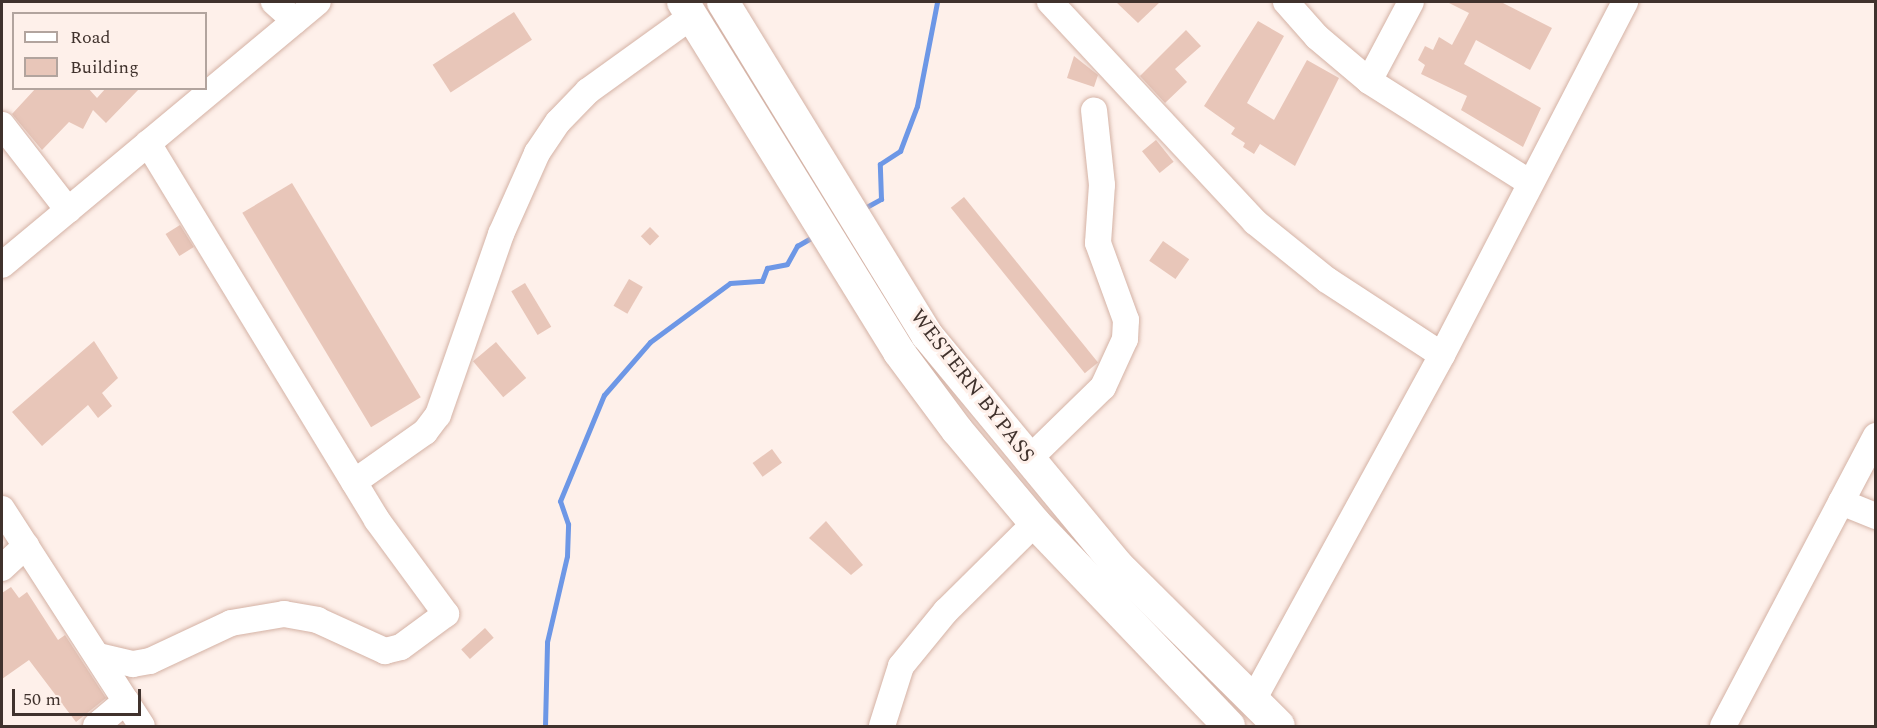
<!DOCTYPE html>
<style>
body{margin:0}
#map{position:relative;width:1877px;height:728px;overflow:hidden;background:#fef0ea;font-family:Spectral,serif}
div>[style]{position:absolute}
.stream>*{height:5px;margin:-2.5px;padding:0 2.5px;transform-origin:2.5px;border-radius:2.5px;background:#6d97e6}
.building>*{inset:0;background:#e8c6b9;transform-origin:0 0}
.roads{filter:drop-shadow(0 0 2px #d4b2a5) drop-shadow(0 0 2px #d4b2a5)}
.minor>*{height:26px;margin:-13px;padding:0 13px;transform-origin:13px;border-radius:13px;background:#fff}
.major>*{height:32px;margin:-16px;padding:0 16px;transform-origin:16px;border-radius:16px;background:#fff}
span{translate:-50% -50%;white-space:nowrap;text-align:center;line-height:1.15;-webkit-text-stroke:6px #fef0ea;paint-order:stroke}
.street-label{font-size:21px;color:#40322d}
.frame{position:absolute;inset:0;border:3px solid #40322d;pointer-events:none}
.legend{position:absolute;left:12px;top:12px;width:195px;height:78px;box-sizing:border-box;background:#fef0ea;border:2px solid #b2a49e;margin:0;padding:8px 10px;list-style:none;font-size:18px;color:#40322d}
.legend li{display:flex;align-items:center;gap:12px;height:30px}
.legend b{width:30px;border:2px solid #b2a49e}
.scale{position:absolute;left:12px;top:689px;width:129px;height:27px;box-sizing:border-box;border:3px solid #40322d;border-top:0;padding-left:8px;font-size:18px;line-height:21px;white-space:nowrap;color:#40322d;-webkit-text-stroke:4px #fef0ea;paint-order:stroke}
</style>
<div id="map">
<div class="stream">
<i style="left:861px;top:210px;width:23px;rotate:-29deg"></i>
<i style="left:881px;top:199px;width:35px;rotate:-92deg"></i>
<i style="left:880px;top:164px;width:24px;rotate:-33deg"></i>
<i style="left:900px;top:151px;width:48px;rotate:-69.3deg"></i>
<i style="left:917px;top:106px;width:106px;rotate:-79.1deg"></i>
<i style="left:545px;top:726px;width:84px;rotate:-88.6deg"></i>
<i style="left:547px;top:642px;width:88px;rotate:-76.9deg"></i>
<i style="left:567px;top:556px;width:32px;rotate:-88deg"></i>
<i style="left:568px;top:524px;width:24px;rotate:-109deg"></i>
<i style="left:560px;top:501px;width:115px;rotate:-67.5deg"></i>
<i style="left:604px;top:395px;width:70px;rotate:-49deg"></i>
<i style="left:650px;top:342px;width:99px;rotate:-36.4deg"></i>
<i style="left:730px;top:283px;width:32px;rotate:-4deg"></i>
<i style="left:762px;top:281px;width:14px;rotate:-69deg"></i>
<i style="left:767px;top:268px;width:20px;rotate:-11deg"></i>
<i style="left:787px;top:264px;width:21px;rotate:-61deg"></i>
<i style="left:797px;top:246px;width:22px;rotate:-30deg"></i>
</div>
<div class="building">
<i style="clip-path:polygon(1116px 2px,1160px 2px,1138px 23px)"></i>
<i style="clip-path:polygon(1447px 2px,1501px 2px,1552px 28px,1530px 70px,1476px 40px,1464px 64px,1541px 108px,1523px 147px,1461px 110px,1467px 96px,1421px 74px,1425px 65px,1418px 60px,1425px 46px,1433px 50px,1439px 37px,1452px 45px,1469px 13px)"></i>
<i style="left:514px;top:12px;width:33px;height:97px;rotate:57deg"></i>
<i style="clip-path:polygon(1258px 21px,1284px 36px,1247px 103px,1274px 120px,1307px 60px,1339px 78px,1295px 166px,1260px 144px,1254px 154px,1243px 147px,1245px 143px,1231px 134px,1235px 128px,1204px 106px)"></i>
<i style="clip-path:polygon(1186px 30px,1201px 46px,1175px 69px,1187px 82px,1165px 103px,1140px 76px)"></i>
<i style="clip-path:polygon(1074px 56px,1098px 75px,1094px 87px,1067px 78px)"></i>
<i style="clip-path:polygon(36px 88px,88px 88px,97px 98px,106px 88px,140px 88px,106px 123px,93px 110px,83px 129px,69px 122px,42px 150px,12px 114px)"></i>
<i style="left:1156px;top:140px;width:28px;height:18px;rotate:51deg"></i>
<i style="left:292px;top:183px;width:250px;height:58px;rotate:59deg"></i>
<i style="left:964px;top:197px;width:213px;height:17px;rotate:51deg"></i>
<i style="left:180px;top:225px;width:26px;height:17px;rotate:58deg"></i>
<i style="left:650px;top:227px;width:13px;height:13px;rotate:45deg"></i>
<i style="left:1163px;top:241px;width:32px;height:24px;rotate:35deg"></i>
<i style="left:629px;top:279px;width:16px;height:31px;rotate:30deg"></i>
<i style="left:525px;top:283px;width:51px;height:16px;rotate:59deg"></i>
<i style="clip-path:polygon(94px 341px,118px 378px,102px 393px,112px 406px,98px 418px,88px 405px,42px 446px,12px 412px)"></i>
<i style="left:496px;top:342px;width:47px;height:30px;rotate:50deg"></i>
<i style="left:772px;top:449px;width:17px;height:24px;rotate:54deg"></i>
<i style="clip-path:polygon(826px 521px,863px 565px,851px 575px,809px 538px)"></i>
<i style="clip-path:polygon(11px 587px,19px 598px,27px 592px,58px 640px,65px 635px,106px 698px,76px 722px,29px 660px,2px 679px,2px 593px)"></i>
<i style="left:485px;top:628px;width:13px;height:32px;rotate:48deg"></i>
</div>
<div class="roads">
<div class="minor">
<i style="left:274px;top:2px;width:28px;rotate:42deg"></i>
<i style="left:1050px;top:2px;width:301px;rotate:47deg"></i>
<i style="left:1255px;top:222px;width:92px;rotate:38.9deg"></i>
<i style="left:1327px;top:280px;width:137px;rotate:33.1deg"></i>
<i style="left:1286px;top:2px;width:47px;rotate:48.5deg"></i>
<i style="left:1317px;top:37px;width:68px;rotate:40.2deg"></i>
<i style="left:1369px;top:81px;width:189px;rotate:32.3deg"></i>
<i style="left:1369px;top:81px;width:89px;rotate:-62deg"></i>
<i style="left:2px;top:125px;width:108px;rotate:52.2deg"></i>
<i style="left:2px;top:265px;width:411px;rotate:-39.8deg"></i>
<i style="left:1029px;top:459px;width:103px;rotate:-44.2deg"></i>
<i style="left:1103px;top:387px;width:53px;rotate:-65.4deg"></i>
<i style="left:1125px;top:339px;width:19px;rotate:-87deg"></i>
<i style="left:1126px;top:320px;width:82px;rotate:-110deg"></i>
<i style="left:1098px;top:243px;width:58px;rotate:-86.1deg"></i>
<i style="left:1102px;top:185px;width:75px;rotate:-96.1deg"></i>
<i style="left:354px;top:482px;width:87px;rotate:-35.2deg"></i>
<i style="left:425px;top:432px;width:21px;rotate:-53deg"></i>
<i style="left:438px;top:415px;width:192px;rotate:-70.8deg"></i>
<i style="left:501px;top:234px;width:89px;rotate:-66deg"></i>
<i style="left:537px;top:153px;width:37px;rotate:-56deg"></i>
<i style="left:558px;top:122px;width:43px;rotate:-45.9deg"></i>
<i style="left:588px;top:91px;width:128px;rotate:-35.8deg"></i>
<i style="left:1841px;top:502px;width:38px;rotate:22deg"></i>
<i style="left:2px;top:509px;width:258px;rotate:57.2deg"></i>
<i style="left:2px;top:568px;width:33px;rotate:-43deg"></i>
<i style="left:98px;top:656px;width:36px;rotate:13deg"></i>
<i style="left:133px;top:664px;width:17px;rotate:-10deg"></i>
<i style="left:150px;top:661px;width:89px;rotate:-25.1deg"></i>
<i style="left:231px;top:623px;width:54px;rotate:-9.6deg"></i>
<i style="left:284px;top:614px;width:34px;rotate:10deg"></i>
<i style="left:317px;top:620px;width:75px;rotate:24.5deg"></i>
<i style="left:385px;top:651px;width:16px;rotate:-14deg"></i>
<i style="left:401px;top:647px;width:56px;rotate:-36.3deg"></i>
<i style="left:446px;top:614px;width:117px;rotate:-126.3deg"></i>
<i style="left:377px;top:520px;width:441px;rotate:-121.3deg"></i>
<i style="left:1252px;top:702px;width:396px;rotate:-61.3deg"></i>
<i style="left:1442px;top:355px;width:398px;rotate:-62.6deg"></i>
<i style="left:96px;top:726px;width:39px;rotate:-40deg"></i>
<i style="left:882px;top:726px;width:63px;rotate:-72.4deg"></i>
<i style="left:901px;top:666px;width:71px;rotate:-50.7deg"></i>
<i style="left:946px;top:611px;width:125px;rotate:-44.7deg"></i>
<i style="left:1723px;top:726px;width:328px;rotate:-62.2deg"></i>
</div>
<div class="major">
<i style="left:683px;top:2px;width:411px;rotate:58.3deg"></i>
<i style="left:899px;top:352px;width:97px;rotate:53.4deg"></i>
<i style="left:957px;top:430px;width:121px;rotate:50deg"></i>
<i style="left:1035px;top:523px;width:281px;rotate:46.3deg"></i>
<i style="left:723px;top:2px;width:391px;rotate:58.5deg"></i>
<i style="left:927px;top:335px;width:298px;rotate:50.4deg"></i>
<i style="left:1117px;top:565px;width:228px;rotate:44.8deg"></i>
</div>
</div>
<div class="street-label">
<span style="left:972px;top:386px;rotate:52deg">WESTERN BYPASS</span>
</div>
<div class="frame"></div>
<ul class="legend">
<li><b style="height:8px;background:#fff"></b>Road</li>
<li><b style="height:16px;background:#e8c6b9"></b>Building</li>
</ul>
<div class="scale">50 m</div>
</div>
